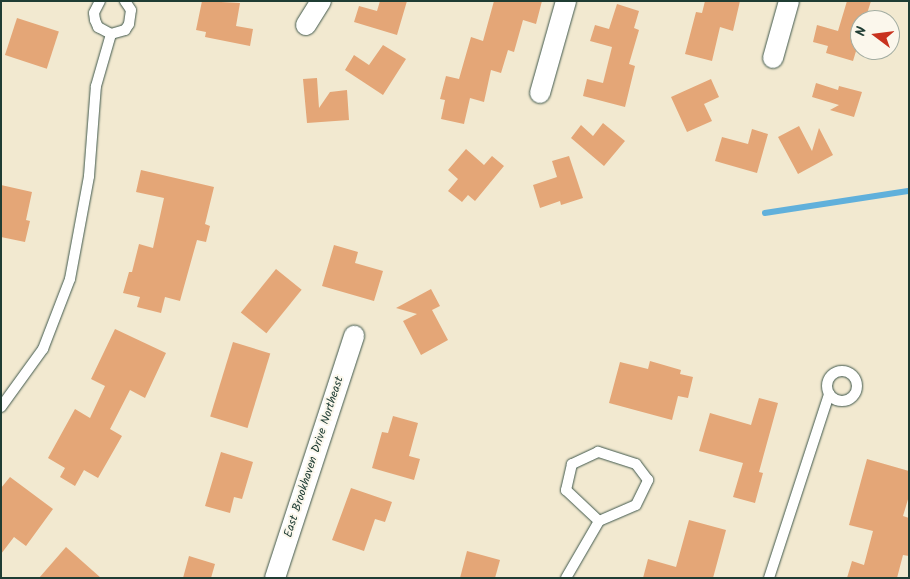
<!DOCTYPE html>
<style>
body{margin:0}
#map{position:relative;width:910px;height:579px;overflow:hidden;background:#f2e9d0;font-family:Kalam,sans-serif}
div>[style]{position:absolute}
.stream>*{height:5.5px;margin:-2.75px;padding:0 2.75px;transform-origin:2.75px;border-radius:2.75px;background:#60b0db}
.building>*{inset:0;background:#e4a677;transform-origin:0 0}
.roads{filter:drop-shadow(0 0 1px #3f574b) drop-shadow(0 0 1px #3f574b)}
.lane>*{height:10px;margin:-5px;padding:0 5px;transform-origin:5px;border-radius:5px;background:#fff}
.lane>.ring{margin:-5px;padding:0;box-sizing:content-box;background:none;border:10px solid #fff;border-radius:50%}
.street>*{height:20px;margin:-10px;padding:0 10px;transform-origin:10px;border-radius:10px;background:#fff}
span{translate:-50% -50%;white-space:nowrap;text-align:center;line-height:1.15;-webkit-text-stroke:4px #fbf7ec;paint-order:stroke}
.street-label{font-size:12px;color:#1f3d34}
.frame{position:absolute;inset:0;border:2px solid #1f3d34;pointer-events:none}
.north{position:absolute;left:850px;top:10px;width:50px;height:50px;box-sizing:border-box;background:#fbf7ec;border:1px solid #a3ada2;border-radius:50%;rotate:285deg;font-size:14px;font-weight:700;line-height:20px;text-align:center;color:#1f3d34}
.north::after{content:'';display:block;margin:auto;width:18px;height:22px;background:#c8321e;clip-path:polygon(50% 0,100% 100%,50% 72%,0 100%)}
</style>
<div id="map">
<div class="stream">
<i style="left:765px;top:213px;width:146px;rotate:-8.7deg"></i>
</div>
<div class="building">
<i style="clip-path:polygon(202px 1px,240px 3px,236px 26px,253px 29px,250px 46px,205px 37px,206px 32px,196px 30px)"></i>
<i style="clip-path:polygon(380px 1px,407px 1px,397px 35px,354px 22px,359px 6px,377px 11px)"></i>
<i style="clip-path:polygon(494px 1px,542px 1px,536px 24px,523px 20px,514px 52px,508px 50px,501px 73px,491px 70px,484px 102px,470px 98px,464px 124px,441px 119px,445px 100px,440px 99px,446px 76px,459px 79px,471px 37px,483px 41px)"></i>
<i style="clip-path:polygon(705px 1px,740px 1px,733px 31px,720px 27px,712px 61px,685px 54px,696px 12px,702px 13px)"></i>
<i style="clip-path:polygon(847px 1px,871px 1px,865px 20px,860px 20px,860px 38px,853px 61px,826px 53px,828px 46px,813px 42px,817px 25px,838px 31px)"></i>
<i style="clip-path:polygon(617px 4px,639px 11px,634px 28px,639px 30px,629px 64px,635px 66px,625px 107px,583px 96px,587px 79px,603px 83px,612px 47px,590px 41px,595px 25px,609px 29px)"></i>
<i style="left:17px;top:18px;width:44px;height:39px;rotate:18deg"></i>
<i style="clip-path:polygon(383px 45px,406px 59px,383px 95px,345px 70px,354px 55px,369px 65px)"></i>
<i style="clip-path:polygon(317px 78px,319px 108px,330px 92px,347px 90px,349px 120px,307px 123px,303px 79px)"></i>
<i style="clip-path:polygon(711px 79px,719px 97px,704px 104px,712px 121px,687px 132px,671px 97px)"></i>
<i style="clip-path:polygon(816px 83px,838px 90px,839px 86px,862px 92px,854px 117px,830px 110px,839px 105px,812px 97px)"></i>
<i style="clip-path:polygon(603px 123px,625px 141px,604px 166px,571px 138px,581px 125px,593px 136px)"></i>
<i style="clip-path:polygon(799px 126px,812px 151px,819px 128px,833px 155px,798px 174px,778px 137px)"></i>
<i style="clip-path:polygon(752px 129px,768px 134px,757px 173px,715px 161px,722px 137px,748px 144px)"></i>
<i style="clip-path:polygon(466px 149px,484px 165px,492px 156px,504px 166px,475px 201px,468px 195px,462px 202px,448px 191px,458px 179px,448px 170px)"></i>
<i style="clip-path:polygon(569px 156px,583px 198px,561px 205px,560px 201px,540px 208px,533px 185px,557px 177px,552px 161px)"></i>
<i style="clip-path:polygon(141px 170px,214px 187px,205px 224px,210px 226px,206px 242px,197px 240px,180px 301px,165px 297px,161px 313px,137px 307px,140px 297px,123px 293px,129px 272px,132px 272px,139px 244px,153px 248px,164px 198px,136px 192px)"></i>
<i style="clip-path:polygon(1px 185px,32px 192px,26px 220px,30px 221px,25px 242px,1px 237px)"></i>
<i style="clip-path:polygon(334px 245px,358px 252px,355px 263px,383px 271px,374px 301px,322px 286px)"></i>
<i style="left:276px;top:269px;width:33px;height:56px;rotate:39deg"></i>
<i style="clip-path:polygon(431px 289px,440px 306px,432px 310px,448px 340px,421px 355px,403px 321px,417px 314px,396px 308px)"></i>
<i style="clip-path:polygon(115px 329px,166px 353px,145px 398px,130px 390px,110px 429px,122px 436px,98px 478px,84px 470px,75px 486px,60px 477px,65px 468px,48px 458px,75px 409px,90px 418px,105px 386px,91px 379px)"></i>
<i style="left:233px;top:342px;width:39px;height:78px;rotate:17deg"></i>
<i style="clip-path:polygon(650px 361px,681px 370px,680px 374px,693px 377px,688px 398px,678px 396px,672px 420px,609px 403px,620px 362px,648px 369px)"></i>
<i style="clip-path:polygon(759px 398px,778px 403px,759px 472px,763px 473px,755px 503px,733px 497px,743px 463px,699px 451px,710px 413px,751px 425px)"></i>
<i style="clip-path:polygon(393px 416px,418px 423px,409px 456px,420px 459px,414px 480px,372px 468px,382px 432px,388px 433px)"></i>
<i style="clip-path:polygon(221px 452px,253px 462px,242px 499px,234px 497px,230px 513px,205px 506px)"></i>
<i style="clip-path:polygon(867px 459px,909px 471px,909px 496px,903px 516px,909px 518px,909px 556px,903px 555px,897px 578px,847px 578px,852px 561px,864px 565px,873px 531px,849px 525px)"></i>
<i style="clip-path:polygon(10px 477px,53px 509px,26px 546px,14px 537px,1px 554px,1px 488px)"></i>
<i style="clip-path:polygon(351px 488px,392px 502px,385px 522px,375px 519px,364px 551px,332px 540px)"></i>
<i style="clip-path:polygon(689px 520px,726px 530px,713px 578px,643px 578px,648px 559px,676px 567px)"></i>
<i style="clip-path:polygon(66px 547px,101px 578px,39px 578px)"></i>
<i style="clip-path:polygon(467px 551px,500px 560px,495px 578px,460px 578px)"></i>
<i style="clip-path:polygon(189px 556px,215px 564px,211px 578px,183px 578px)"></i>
</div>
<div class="roads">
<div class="lane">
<i style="left:100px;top:1px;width:13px;rotate:117deg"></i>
<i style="left:94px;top:13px;width:7px;rotate:82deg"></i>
<i style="left:95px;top:20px;width:8px;rotate:67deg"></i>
<i style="left:98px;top:27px;width:15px;rotate:28deg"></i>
<i style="left:111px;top:34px;width:15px;rotate:-16deg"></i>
<i style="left:125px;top:30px;width:7px;rotate:-56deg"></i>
<i style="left:129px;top:24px;width:14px;rotate:-82deg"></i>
<i style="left:131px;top:10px;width:11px;rotate:-124deg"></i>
<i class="ring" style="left:827px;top:371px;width:20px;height:20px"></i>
<i style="left:1px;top:407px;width:72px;rotate:-54.1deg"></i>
<i style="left:43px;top:349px;width:75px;rotate:-68.9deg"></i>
<i style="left:70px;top:279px;width:105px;rotate:-79.5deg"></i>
<i style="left:89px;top:176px;width:90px;rotate:-85.6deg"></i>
<i style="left:96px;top:86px;width:54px;rotate:-73.9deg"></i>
<i style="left:566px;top:578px;width:66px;rotate:-59.9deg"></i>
<i style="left:599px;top:521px;width:40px;rotate:-23.4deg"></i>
<i style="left:636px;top:505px;width:28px;rotate:-64deg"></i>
<i style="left:648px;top:480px;width:20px;rotate:-127deg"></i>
<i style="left:636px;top:464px;width:40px;rotate:-162deg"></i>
<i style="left:598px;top:452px;width:29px;rotate:155deg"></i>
<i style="left:572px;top:464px;width:27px;rotate:103deg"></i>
<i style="left:566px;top:490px;width:45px;rotate:43.2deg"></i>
<i style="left:769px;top:578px;width:194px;rotate:-71.9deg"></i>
</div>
<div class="street">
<i style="left:306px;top:25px;width:28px;rotate:-58deg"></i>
<i style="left:773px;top:58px;width:59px;rotate:-74.3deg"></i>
<i style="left:540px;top:93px;width:96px;rotate:-74.2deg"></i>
<i style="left:275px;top:578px;width:255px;rotate:-71.9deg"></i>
</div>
</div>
<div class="street-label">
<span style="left:314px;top:457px;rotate:-72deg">East Brookhaven Drive Northeast</span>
</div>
<div class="frame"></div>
<div class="north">N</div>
</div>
